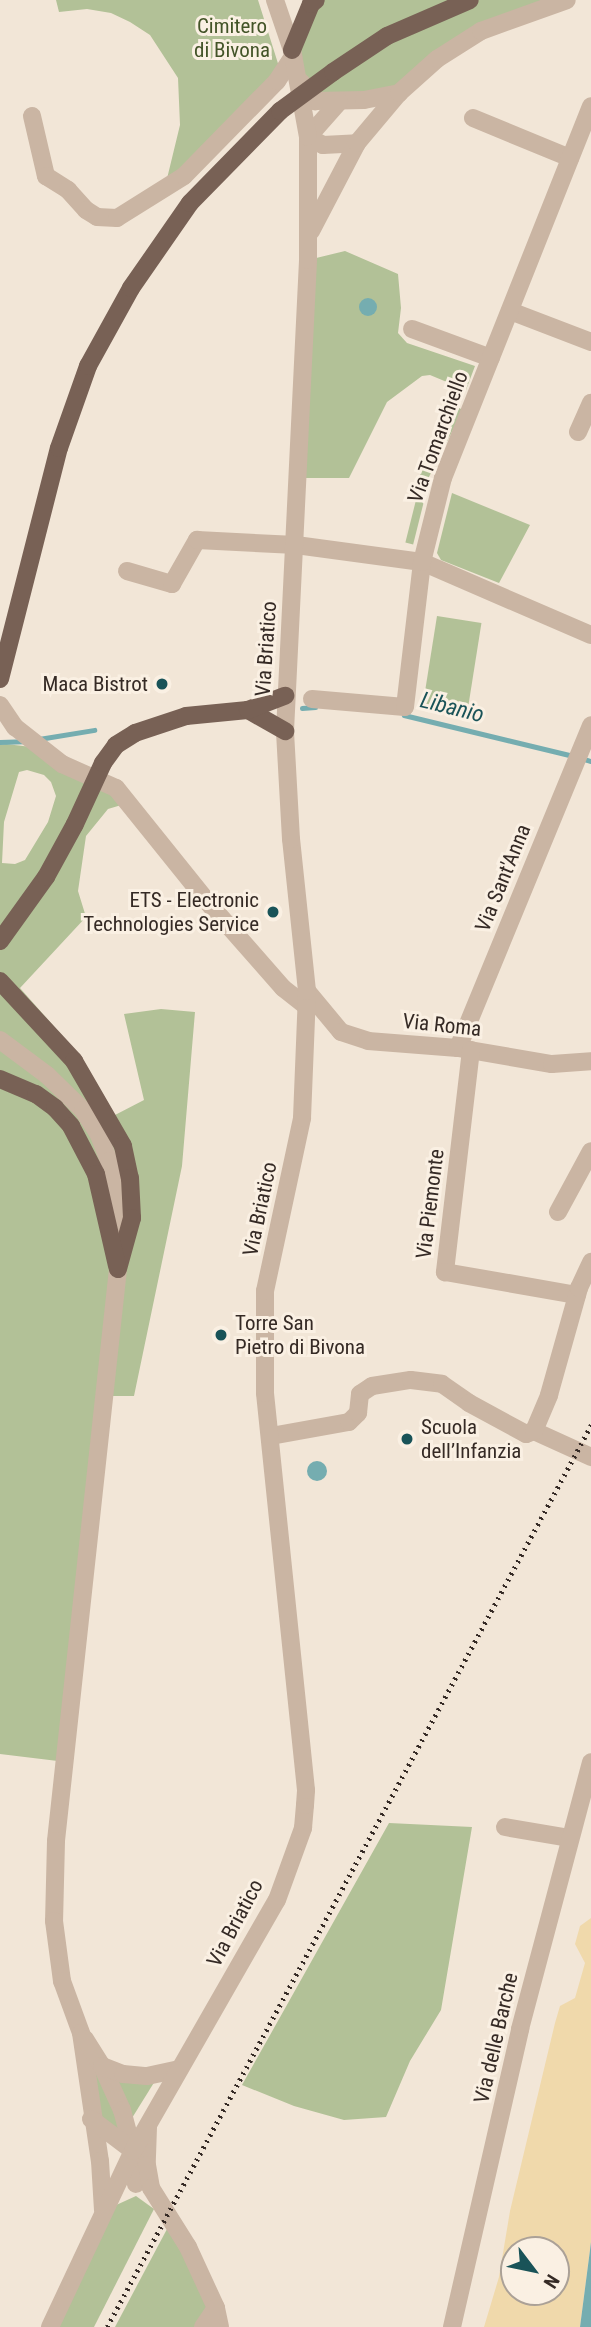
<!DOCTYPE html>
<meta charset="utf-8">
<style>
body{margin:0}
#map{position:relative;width:591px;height:2327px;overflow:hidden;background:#f2e6d7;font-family:"Roboto Condensed",sans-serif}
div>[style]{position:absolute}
.green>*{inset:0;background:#b2c197;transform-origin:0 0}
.sand>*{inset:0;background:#f0d9ab}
.water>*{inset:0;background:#75adb0}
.round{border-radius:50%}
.stream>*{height:4.5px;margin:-2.25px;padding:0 2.25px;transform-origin:2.25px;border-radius:2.25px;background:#75adb0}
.minor>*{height:18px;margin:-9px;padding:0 9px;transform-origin:9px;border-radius:9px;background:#cab5a3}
.major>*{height:18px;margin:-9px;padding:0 9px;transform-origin:9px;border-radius:9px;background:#786155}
.rail>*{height:4.5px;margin-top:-2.25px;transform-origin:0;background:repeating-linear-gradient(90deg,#352a25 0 2px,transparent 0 7px)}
.dots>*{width:19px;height:19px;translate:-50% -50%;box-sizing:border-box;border:4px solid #faf0e3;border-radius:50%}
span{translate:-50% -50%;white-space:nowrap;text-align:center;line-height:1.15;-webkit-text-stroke:6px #faf0e3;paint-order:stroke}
.park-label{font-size:21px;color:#435428}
.street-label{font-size:21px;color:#352a25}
.poi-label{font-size:21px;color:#352a25}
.right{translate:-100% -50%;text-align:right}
.left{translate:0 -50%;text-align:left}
.water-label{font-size:23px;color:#195358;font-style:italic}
.north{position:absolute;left:500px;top:2236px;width:70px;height:70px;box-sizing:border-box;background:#faf0e3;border:2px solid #aba197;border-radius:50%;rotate:122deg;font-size:19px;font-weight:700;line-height:28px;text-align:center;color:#352a25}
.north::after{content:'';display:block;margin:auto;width:24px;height:32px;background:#195358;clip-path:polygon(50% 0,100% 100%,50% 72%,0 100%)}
</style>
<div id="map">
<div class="green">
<i style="clip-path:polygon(56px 0,258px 0,281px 73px,164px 191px,180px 125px,178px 78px,150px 35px,130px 22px,111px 13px,87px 9px,59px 12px)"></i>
<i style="clip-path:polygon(316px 0,567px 0,481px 31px,399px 93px,315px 101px,292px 50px)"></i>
<i style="clip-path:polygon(345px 251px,398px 274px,401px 308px,398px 333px,407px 343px,475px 366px,466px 390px,430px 375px,422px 376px,387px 402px,349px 478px,299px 478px,308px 260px)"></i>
<i style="left:455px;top:406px;width:9px;height:84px;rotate:27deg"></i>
<i style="clip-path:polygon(452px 493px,530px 525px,499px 583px,441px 560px,437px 553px)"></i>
<i style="left:417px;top:496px;width:8px;height:48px;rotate:14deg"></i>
<i style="left:437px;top:616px;width:45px;height:92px;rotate:9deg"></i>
<i style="clip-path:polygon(evenodd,6px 744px,40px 748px,128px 803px,108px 809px,86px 836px,78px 891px,86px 917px,20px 988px,82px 1058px,115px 1115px,144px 1100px,124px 1014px,161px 1009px,195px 1012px,182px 1166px,134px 1396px,105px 1396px,66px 1762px,0 1754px,0 745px,6px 744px,27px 770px,44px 775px,51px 782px,56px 796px,48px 822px,25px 860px,15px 864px,2px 863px,4px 822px,19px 772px,27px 770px)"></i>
<i style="clip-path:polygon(389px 1823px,472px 1827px,441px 2010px,410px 2061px,386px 2117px,344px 2120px,294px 2106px,242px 2085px)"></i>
<i style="clip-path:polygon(93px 2067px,111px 2098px,120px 2132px,102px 2123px)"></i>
<i style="clip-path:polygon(111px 2076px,155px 2081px,132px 2118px)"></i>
<i style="clip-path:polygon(136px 2196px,154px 2209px,94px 2327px,50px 2327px,103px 2211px)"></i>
<i style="clip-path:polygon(167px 2229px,216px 2308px,203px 2327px,115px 2327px)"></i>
</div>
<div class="sand">
<i style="clip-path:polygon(evenodd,591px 1918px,591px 2242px,580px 2327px,484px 2327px,499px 2277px,510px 2211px,555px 2023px,560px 2006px,575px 1998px,585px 1963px,575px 1944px,580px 1926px,591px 1918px,514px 2250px,556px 2250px,556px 2292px,514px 2292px,514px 2250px)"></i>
</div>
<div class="water">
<i class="round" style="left:359px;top:298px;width:18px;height:18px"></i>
<i class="round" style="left:307px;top:1461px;width:20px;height:20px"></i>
<i style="clip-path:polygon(591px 2242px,591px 2327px,580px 2327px,590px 2250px)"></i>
</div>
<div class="stream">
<i style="left:302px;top:708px;width:13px;rotate:-4deg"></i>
<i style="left:404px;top:715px;width:174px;rotate:13.6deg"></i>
<i style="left:39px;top:739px;width:56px;rotate:-9.3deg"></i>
<i style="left:0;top:742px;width:23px;rotate:-2deg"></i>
<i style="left:581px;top:758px;width:10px;rotate:17deg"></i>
</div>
<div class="minor">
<i style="left:301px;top:82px;width:24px;rotate:54deg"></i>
<i style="left:315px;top:101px;width:49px;rotate:-1.2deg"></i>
<i style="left:364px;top:100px;width:36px;rotate:-11deg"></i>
<i style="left:32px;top:116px;width:62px;rotate:76.9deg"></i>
<i style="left:46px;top:176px;width:26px;rotate:32deg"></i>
<i style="left:68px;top:190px;width:27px;rotate:48deg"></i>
<i style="left:86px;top:210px;width:13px;rotate:32deg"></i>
<i style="left:97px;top:217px;width:20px;rotate:3deg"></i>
<i style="left:117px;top:218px;width:79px;rotate:-32.1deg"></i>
<i style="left:184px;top:176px;width:133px;rotate:-45.6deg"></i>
<i style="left:277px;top:81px;width:30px;rotate:-57deg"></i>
<i style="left:473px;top:118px;width:105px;rotate:22.4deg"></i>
<i style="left:308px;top:137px;width:17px;rotate:28deg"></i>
<i style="left:323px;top:145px;width:34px;rotate:-3deg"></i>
<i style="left:308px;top:137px;width:47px;rotate:-48.5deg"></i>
<i style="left:311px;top:231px;width:99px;rotate:-62.4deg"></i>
<i style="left:357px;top:143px;width:65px;rotate:-50deg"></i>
<i style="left:399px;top:93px;width:51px;rotate:-41.8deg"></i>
<i style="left:437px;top:59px;width:52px;rotate:-32.5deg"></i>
<i style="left:481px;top:31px;width:91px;rotate:-19.8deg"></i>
<i style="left:510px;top:311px;width:87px;rotate:20.9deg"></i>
<i style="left:412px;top:329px;width:84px;rotate:20.2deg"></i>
<i style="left:578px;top:432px;width:32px;rotate:-66deg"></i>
<i style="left:127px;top:571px;width:47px;rotate:16.1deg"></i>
<i style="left:172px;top:584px;width:51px;rotate:-60.4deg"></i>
<i style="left:197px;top:540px;width:99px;rotate:2.9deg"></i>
<i style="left:296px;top:545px;width:127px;rotate:7.7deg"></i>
<i style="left:422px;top:562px;width:184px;rotate:23.4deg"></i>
<i style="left:312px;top:699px;width:93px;rotate:4.9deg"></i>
<i style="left:405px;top:707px;width:146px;rotate:-83.3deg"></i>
<i style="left:422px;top:562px;width:87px;rotate:-76deg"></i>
<i style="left:443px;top:478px;width:400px;rotate:-68.3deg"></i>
<i style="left:0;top:705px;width:27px;rotate:56deg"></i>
<i style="left:15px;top:727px;width:60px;rotate:38.2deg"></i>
<i style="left:62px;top:764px;width:59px;rotate:24deg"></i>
<i style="left:116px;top:788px;width:151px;rotate:51.2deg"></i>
<i style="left:211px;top:906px;width:109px;rotate:48.7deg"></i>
<i style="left:283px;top:988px;width:31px;rotate:38deg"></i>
<i style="left:307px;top:991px;width:53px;rotate:50.3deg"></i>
<i style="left:341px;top:1032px;width:28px;rotate:18deg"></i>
<i style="left:368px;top:1041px;width:90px;rotate:4.4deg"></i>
<i style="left:458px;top:1048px;width:95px;rotate:9.7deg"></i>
<i style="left:552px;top:1064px;width:39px;rotate:-4deg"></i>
<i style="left:0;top:1040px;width:59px;rotate:36.7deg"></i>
<i style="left:47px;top:1075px;width:50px;rotate:44.2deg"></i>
<i style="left:83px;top:1110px;width:30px;rotate:57deg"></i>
<i style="left:99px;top:1135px;width:28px;rotate:69deg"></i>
<i style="left:109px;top:1161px;width:55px;rotate:79.5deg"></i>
<i style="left:119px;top:1215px;width:54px;rotate:91.1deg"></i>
<i style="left:118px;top:1269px;width:575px;rotate:96.19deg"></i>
<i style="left:56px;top:1841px;width:80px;rotate:91.4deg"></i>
<i style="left:54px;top:1921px;width:61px;rotate:82.4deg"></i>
<i style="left:62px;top:1981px;width:55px;rotate:69.9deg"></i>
<i style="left:81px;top:2033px;width:129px;rotate:81.6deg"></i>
<i style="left:100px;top:2161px;width:49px;rotate:86.5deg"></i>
<i style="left:458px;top:1048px;width:349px;rotate:-67.6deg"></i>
<i style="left:471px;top:1050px;width:224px;rotate:96.7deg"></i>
<i style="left:445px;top:1272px;width:134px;rotate:9.9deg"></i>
<i style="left:558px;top:1212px;width:69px;rotate:-61.6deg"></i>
<i style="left:534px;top:1431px;width:63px;rotate:24.5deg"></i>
<i style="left:271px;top:1436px;width:79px;rotate:-10.2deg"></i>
<i style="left:349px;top:1422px;width:13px;rotate:-45deg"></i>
<i style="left:358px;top:1413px;width:19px;rotate:-84deg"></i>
<i style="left:360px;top:1394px;width:14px;rotate:-34deg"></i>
<i style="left:372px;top:1386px;width:39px;rotate:-9deg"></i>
<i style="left:411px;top:1380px;width:31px;rotate:7deg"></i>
<i style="left:442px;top:1384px;width:33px;rotate:35deg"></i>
<i style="left:469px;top:1403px;width:65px;rotate:28.5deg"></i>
<i style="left:526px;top:1434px;width:9px;rotate:-21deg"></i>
<i style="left:534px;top:1431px;width:39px;rotate:-67deg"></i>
<i style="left:549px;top:1395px;width:111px;rotate:-74.3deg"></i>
<i style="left:579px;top:1288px;width:29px;rotate:-65deg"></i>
<i style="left:505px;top:1827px;width:66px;rotate:9.6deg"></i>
<i style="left:85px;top:2039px;width:32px;rotate:58deg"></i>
<i style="left:102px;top:2066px;width:48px;rotate:65.6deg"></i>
<i style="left:122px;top:2110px;width:42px;rotate:75deg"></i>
<i style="left:133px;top:2151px;width:33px;rotate:85deg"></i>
<i style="left:102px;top:2066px;width:22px;rotate:21deg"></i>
<i style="left:123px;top:2074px;width:24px;rotate:5deg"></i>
<i style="left:147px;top:2076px;width:33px;rotate:-12deg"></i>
<i style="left:91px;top:2119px;width:56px;rotate:37.1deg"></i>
<i style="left:148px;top:2127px;width:38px;rotate:92deg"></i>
<i style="left:147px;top:2165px;width:23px;rotate:80deg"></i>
<i style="left:151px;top:2188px;width:70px;rotate:57.9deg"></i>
<i style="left:188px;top:2247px;width:67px;rotate:65.3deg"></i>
<i style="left:216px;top:2308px;width:19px;rotate:78deg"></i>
<i style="left:50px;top:2327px;width:195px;rotate:-64.8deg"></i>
<i style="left:133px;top:2151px;width:289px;rotate:-60.2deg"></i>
<i style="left:277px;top:1900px;width:77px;rotate:-70.1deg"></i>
<i style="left:303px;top:1828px;width:23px;rotate:-85deg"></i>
<i style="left:305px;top:1805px;width:15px;rotate:-86deg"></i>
<i style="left:306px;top:1790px;width:399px;rotate:-95.9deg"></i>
<i style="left:265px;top:1393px;width:102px;rotate:-90deg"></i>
<i style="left:265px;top:1291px;width:177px;rotate:-77.9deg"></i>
<i style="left:302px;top:1118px;width:127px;rotate:-87.7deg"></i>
<i style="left:307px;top:991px;width:153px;rotate:-96deg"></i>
<i style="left:291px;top:839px;width:108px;rotate:-93.2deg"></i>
<i style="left:285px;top:731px;width:472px;rotate:-87.2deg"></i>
<i style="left:308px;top:260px;width:123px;rotate:-90deg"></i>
<i style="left:308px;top:137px;width:88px;rotate:-100.4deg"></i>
<i style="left:292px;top:50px;width:53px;rotate:-108.8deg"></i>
<i style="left:203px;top:2327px;width:23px;rotate:-56deg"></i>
<i style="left:452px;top:2327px;width:306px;rotate:-77.1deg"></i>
<i style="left:520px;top:2029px;width:276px;rotate:-75.1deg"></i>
</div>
<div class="major">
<i style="left:292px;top:50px;width:50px;rotate:-67.6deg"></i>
<i style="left:311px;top:4px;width:6px;rotate:-39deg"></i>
<i style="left:0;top:679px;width:238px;rotate:-75.7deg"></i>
<i style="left:59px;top:448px;width:87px;rotate:-70.5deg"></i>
<i style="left:88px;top:366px;width:89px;rotate:-61.1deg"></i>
<i style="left:131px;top:288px;width:103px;rotate:-55.2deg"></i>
<i style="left:190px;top:203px;width:129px;rotate:-45.6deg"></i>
<i style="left:280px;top:111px;width:66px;rotate:-36.3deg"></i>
<i style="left:333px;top:72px;width:65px;rotate:-33.7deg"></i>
<i style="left:387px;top:36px;width:90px;rotate:-23.4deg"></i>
<i style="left:248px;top:710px;width:43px;rotate:29.6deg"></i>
<i style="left:0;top:941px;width:79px;rotate:-54.3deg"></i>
<i style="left:46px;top:877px;width:60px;rotate:-61.3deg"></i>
<i style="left:75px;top:824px;width:67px;rotate:-65.3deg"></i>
<i style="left:103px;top:763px;width:22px;rotate:-54deg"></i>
<i style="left:116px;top:745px;width:22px;rotate:-32deg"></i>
<i style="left:135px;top:733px;width:54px;rotate:-18.4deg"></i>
<i style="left:186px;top:716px;width:62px;rotate:-5.5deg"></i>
<i style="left:248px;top:710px;width:40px;rotate:-21deg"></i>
<i style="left:0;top:981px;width:109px;rotate:47.2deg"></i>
<i style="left:74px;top:1061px;width:98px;rotate:60deg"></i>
<i style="left:123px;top:1146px;width:33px;rotate:78deg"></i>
<i style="left:130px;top:1178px;width:40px;rotate:87.1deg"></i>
<i style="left:132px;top:1218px;width:53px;rotate:105.4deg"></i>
<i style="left:0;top:1079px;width:39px;rotate:23deg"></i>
<i style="left:36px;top:1094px;width:24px;rotate:36deg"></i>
<i style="left:55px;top:1108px;width:24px;rotate:48deg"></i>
<i style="left:71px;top:1126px;width:54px;rotate:62.5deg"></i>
<i style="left:96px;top:1174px;width:94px;rotate:77.1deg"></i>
</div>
<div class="rail">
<i style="left:107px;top:2327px;width:1024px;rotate:-61.78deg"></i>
</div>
<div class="dots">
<i style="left:162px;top:684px;background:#195358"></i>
<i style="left:273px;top:912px;background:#195358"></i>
<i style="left:221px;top:1335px;background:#195358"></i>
<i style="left:407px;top:1439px;background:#195358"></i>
</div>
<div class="park-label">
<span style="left:232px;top:38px">Cimitero<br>di Bivona</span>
</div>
<div class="street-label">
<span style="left:438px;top:437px;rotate:-70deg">Via Tomarchiello</span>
<span style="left:266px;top:649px;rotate:-86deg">Via Briatico</span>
<span style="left:503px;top:878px;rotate:-68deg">Via Sant'Anna</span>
<span style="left:442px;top:1025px;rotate:6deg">Via Roma</span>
<span style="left:430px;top:1204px;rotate:-83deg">Via Piemonte</span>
<span style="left:260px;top:1209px;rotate:-78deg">Via Briatico</span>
<span style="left:235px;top:1923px;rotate:-62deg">Via Briatico</span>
<span style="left:496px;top:2038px;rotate:-77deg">Via delle Barche</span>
</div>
<div class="poi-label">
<span class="right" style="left:148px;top:684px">Maca Bistrot</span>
<span class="right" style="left:259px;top:912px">ETS - Electronic<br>Technologies Service</span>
<span class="left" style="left:235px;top:1335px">Torre San<br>Pietro di Bivona</span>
<span class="left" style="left:421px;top:1439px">Scuola<br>dell’Infanzia</span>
</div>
<div class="water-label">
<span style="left:452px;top:708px;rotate:14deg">Libanio</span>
</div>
<div class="north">N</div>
</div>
